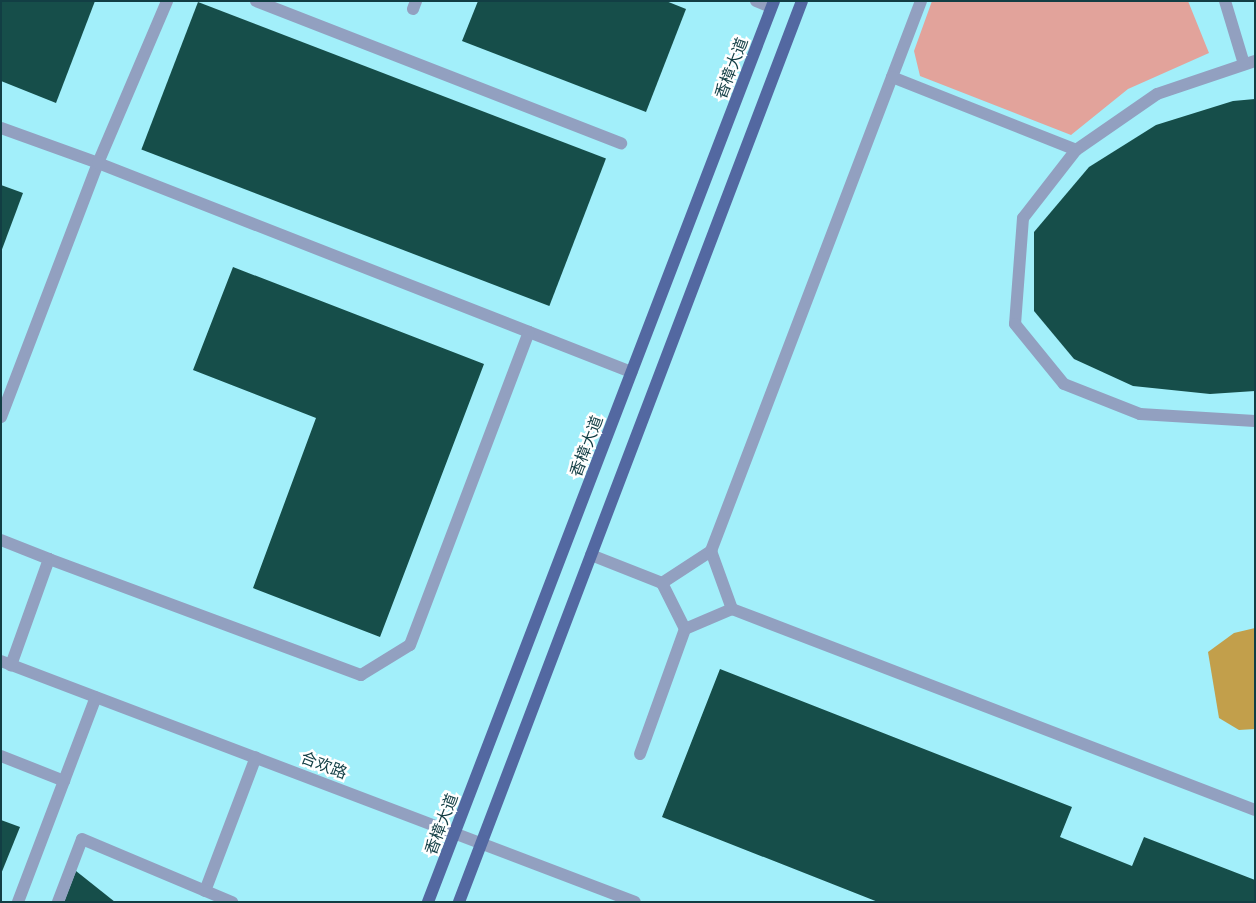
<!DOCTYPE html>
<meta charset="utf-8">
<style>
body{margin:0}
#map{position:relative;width:1256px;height:903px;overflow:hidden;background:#a2effa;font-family:Lora,"Noto Sans SC",serif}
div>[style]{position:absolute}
.green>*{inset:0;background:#e2a39b}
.water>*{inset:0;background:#c29f4b}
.building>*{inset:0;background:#164e4a;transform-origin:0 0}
.minor>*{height:12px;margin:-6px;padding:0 6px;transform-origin:6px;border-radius:6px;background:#92a0c0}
.major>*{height:12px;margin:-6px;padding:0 6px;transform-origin:6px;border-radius:6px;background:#5368a1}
span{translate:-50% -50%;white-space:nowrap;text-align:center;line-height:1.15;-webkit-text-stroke:5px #fff;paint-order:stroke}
.street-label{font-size:16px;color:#123e44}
.frame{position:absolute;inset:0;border:2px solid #123e44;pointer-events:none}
</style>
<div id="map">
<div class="green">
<i style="clip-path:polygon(932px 1px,1188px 1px,1209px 53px,1128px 89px,1071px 135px,920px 76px,914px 51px)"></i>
</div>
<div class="water">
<i style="clip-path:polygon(1255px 628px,1255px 729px,1239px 730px,1219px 718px,1208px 652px,1234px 633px)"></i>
</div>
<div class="building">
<i style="clip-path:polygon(1px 1px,95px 1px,56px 103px,1px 81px)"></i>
<i style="clip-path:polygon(478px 1px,666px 1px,686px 9px,646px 112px,462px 41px)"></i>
<i style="left:198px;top:2px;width:437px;height:158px;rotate:21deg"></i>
<i style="clip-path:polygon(1255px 99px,1255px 391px,1210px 394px,1133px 386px,1074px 359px,1034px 311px,1034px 232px,1089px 167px,1156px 125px,1233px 101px)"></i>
<i style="clip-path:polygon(1px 185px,23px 193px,1px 252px)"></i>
<i style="clip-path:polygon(233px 267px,484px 364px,380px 637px,253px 588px,316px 418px,193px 370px)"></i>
<i style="clip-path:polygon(720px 669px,1072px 807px,1060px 837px,1132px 866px,1144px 837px,1255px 880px,1255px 902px,878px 902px,662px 817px)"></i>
<i style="clip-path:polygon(1px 820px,20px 827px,1px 874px)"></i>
<i style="clip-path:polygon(76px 871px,115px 902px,64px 902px)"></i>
</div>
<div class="minor">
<i style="left:256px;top:1px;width:392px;rotate:21.3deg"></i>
<i style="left:756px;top:1px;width:16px;rotate:22deg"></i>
<i style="left:921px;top:1px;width:589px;rotate:110.9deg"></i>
<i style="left:711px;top:551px;width:62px;rotate:70.1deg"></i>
<i style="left:732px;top:609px;width:560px;rotate:21.02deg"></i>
<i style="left:1225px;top:1px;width:66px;rotate:73.2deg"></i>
<i style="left:413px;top:9px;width:9px;rotate:-69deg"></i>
<i style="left:1255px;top:61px;width:103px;rotate:161.4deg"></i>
<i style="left:1157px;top:94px;width:98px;rotate:145.3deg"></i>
<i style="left:1076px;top:150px;width:86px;rotate:127.9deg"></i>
<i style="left:1023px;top:218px;width:106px;rotate:94.3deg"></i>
<i style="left:1015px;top:324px;width:77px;rotate:50.8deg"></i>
<i style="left:1064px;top:384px;width:82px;rotate:21.5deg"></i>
<i style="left:1140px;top:414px;width:115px;rotate:3.5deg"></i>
<i style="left:892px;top:77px;width:198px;rotate:21.6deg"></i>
<i style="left:1px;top:128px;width:103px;rotate:19.8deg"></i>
<i style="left:98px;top:163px;width:176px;rotate:-66.9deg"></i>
<i style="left:1px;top:417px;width:272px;rotate:-69.1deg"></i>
<i style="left:98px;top:163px;width:573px;rotate:21.41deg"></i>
<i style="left:1px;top:540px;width:52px;rotate:21.6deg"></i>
<i style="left:49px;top:559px;width:113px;rotate:109.7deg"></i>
<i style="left:591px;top:555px;width:76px;rotate:21.5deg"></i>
<i style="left:662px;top:583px;width:59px;rotate:-33.1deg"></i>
<i style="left:49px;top:559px;width:333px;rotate:20.4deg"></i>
<i style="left:361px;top:675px;width:57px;rotate:-31.5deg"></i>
<i style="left:410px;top:645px;width:335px;rotate:-69.2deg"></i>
<i style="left:662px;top:583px;width:51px;rotate:63.4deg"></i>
<i style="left:685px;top:629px;width:51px;rotate:-23.1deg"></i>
<i style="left:1px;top:661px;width:678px;rotate:20.81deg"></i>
<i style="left:640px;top:754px;width:133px;rotate:-70.2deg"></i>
<i style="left:1px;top:756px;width:68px;rotate:21.6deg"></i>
<i style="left:205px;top:891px;width:143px;rotate:-69.2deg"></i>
<i style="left:18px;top:902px;width:219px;rotate:-69.2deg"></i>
<i style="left:58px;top:902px;width:67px;rotate:-69.1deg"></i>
<i style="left:82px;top:839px;width:163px;rotate:22.8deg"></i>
</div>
<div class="major">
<i style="left:428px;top:902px;width:965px;rotate:-68.99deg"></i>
<i style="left:459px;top:902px;width:964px;rotate:-69.16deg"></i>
</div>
<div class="street-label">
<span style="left:731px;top:68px;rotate:-69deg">香樟大道</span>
<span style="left:586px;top:446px;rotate:-69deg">香樟大道</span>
<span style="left:324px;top:765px;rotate:21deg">合欢路</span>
<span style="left:441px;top:824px;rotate:-69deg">香樟大道</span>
</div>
<div class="frame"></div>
</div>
